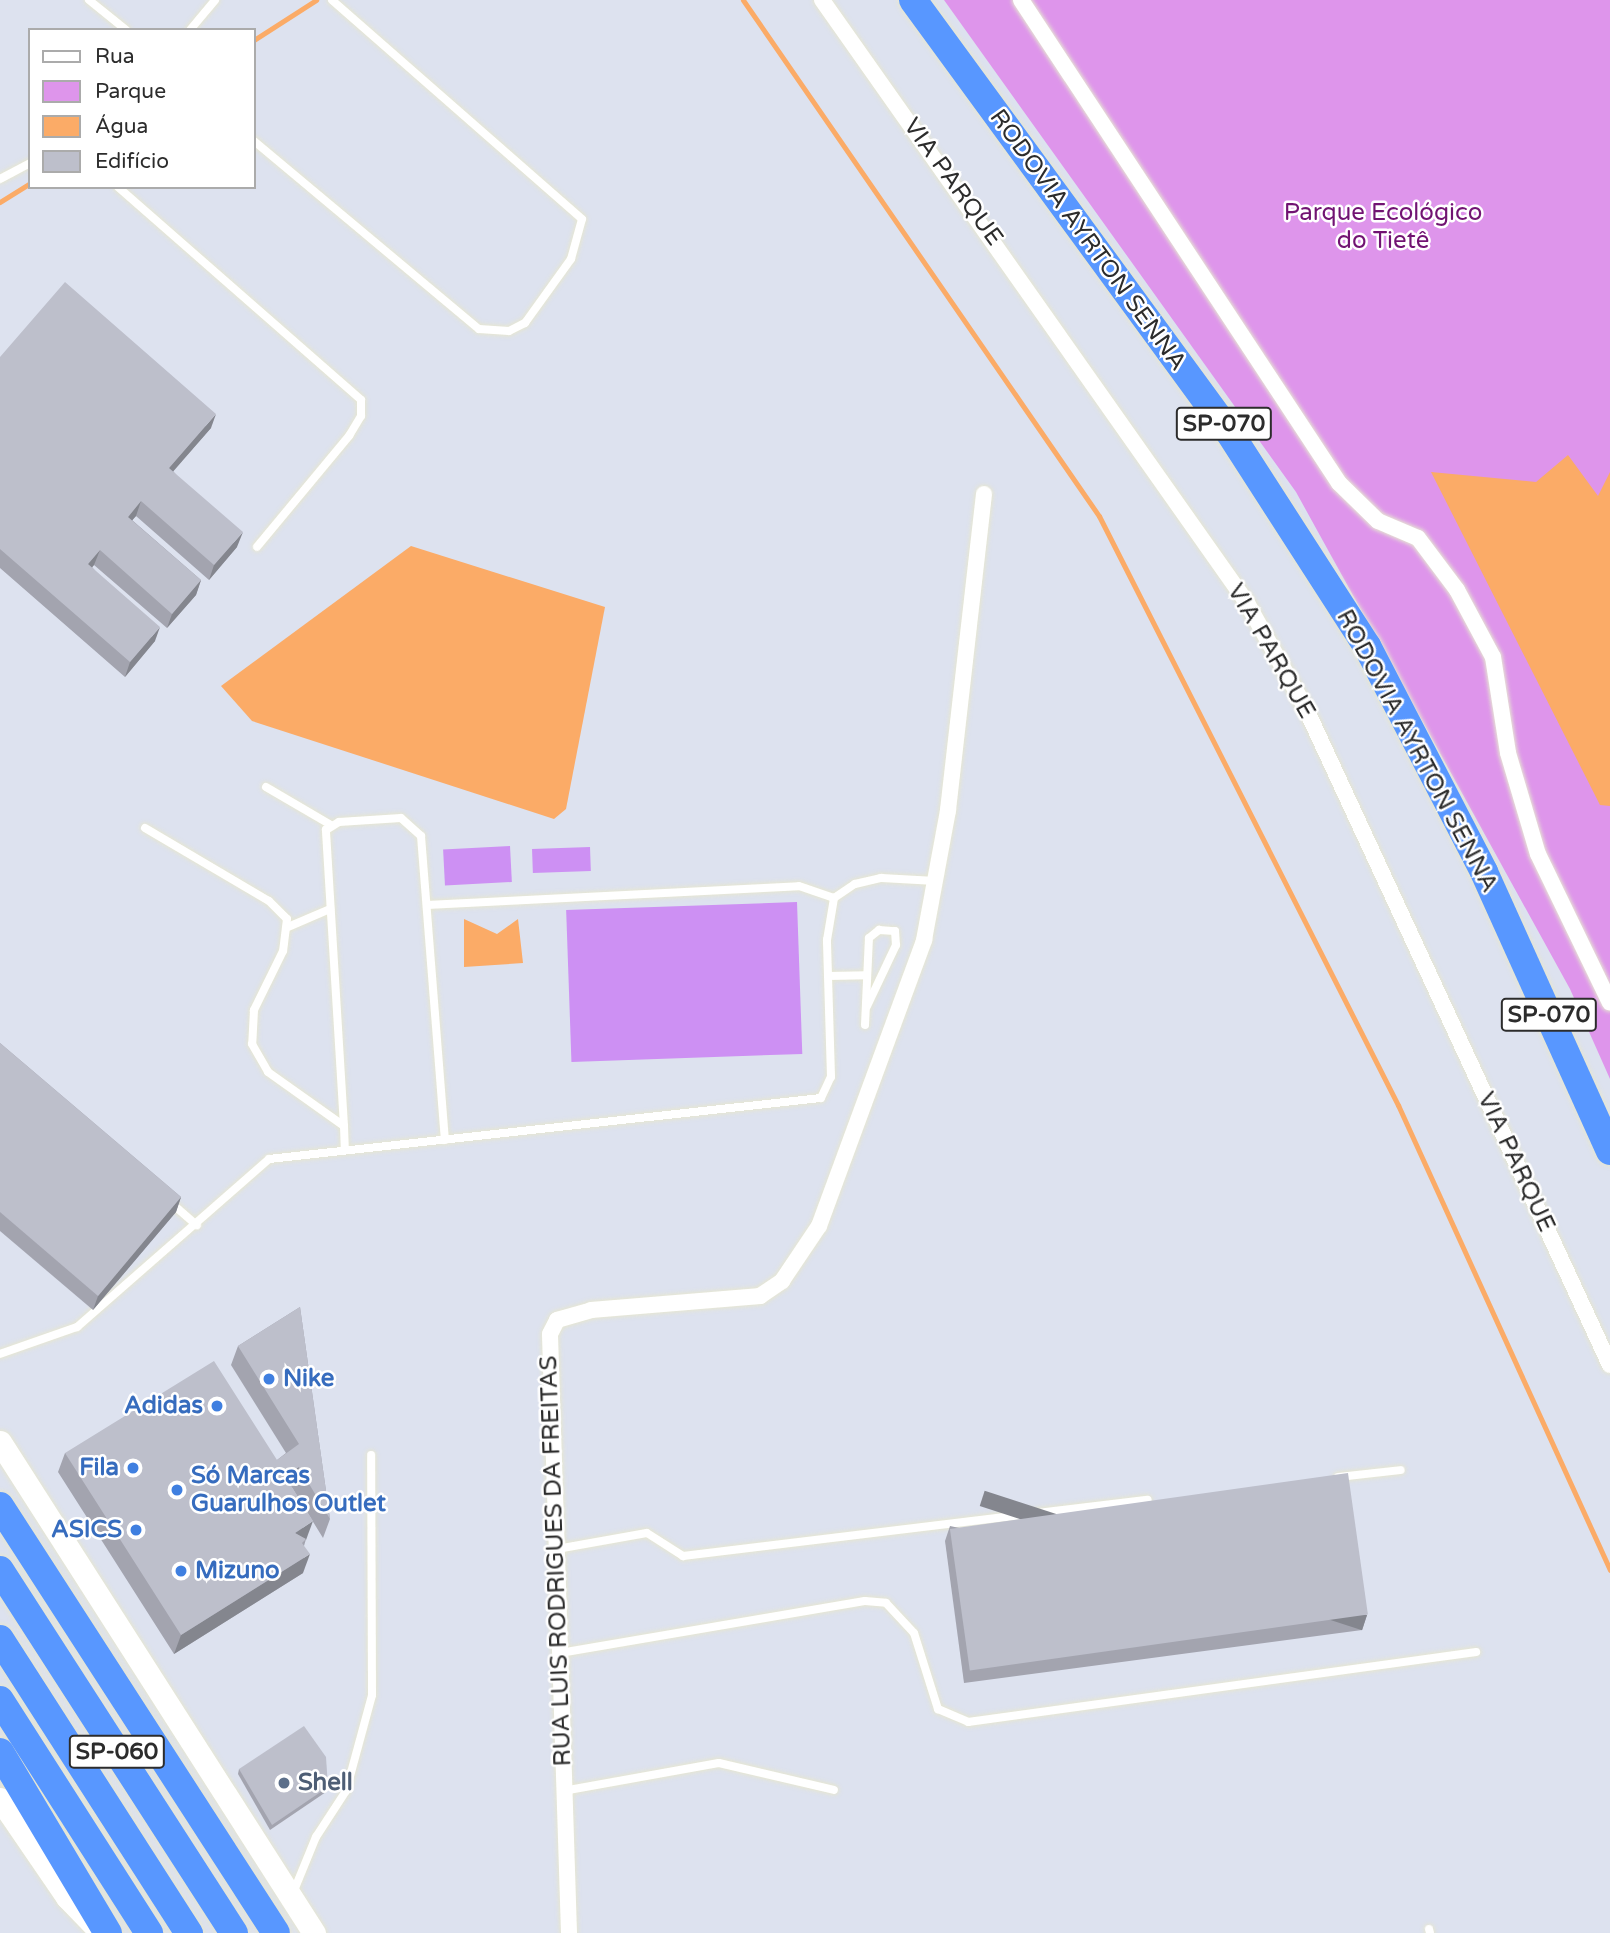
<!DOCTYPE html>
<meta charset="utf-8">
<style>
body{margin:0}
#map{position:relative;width:1610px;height:1933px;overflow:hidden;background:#dde2ef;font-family:"Varela Round",sans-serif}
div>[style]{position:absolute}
.green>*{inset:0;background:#de95eb}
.pitch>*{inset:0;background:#cd90f3;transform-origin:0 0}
.water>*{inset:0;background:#fbab67}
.stream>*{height:5px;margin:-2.5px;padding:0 2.5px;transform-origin:2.5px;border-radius:2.5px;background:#fbab67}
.roads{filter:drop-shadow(0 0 2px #e6e6d2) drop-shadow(0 0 2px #e6e6d2)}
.lane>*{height:8px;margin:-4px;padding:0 4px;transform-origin:4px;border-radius:4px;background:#fff}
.street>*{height:16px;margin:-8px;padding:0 8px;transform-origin:8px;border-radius:8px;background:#fff}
.secondary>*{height:23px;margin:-11.5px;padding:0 11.5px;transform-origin:11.5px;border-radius:11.5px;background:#fff}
.highway>*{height:28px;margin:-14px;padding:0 14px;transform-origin:14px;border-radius:14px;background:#5897ff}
.wall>*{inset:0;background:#a3a4af}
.shaded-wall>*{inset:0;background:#84868e;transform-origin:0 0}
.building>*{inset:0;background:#bdbfcb;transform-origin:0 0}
.dots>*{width:19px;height:19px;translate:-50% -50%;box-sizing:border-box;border:4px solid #fff;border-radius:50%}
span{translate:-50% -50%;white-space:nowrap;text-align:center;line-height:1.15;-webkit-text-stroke:5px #fff;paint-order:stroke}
.shield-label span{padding:2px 5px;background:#fff;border:2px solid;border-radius:5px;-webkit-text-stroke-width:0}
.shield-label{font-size:23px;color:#2c2c2c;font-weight:700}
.street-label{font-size:24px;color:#2c2c2c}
.park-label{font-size:24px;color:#711372}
.shop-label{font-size:24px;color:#366cbe;font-weight:700}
.left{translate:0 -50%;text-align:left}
.right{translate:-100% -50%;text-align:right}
.service-label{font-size:24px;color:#4e5e75;font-weight:700}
.legend{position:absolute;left:28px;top:28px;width:228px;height:161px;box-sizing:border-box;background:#fff;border:2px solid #ababab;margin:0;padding:9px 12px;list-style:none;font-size:21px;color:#2c2c2c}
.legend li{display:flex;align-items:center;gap:14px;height:35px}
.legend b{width:35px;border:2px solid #ababab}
</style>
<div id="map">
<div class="green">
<i style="clip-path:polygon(944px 0,1610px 0,1610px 1079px,1570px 989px,1296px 492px)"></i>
</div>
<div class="pitch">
<i style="left:510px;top:846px;width:36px;height:67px;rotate:87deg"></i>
<i style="left:590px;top:847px;width:24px;height:58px;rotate:88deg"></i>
<i style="left:797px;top:902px;width:152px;height:231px;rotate:88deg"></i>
</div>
<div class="water">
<i style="clip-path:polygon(1568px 455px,1598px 496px,1610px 472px,1610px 806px,1600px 805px,1431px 472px,1536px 482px)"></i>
<i style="clip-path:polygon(411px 546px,605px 607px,566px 809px,554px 819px,252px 721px,221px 686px)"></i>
<i style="clip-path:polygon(464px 919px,497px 934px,518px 919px,523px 963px,464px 967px)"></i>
</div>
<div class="stream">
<i style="left:743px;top:0;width:627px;rotate:55.4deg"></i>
<i style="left:1099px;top:516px;width:661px;rotate:63.09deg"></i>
<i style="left:1398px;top:1105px;width:511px;rotate:65.49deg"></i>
<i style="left:254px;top:40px;width:74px;rotate:-32.8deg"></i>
<i style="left:0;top:202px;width:36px;rotate:-32deg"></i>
</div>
<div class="roads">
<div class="lane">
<i style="left:89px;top:0;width:48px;rotate:39deg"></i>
<i style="left:190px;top:30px;width:39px;rotate:-50deg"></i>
<i style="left:254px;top:141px;width:293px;rotate:39.9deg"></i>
<i style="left:479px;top:329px;width:30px;rotate:4deg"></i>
<i style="left:509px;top:331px;width:18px;rotate:-27deg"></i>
<i style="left:525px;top:323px;width:79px;rotate:-54.3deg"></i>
<i style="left:571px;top:259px;width:41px;rotate:-74.6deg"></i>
<i style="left:582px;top:219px;width:332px;rotate:-138.8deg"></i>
<i style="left:0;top:179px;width:34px;rotate:-28deg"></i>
<i style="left:118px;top:187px;width:323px;rotate:41.2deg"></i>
<i style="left:361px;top:400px;width:16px;rotate:90deg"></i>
<i style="left:361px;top:416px;width:23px;rotate:121deg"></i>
<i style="left:349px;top:436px;width:144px;rotate:129.7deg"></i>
<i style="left:266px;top:787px;width:75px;rotate:30.3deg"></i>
<i style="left:145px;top:828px;width:144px;rotate:30.5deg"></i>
<i style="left:269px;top:901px;width:25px;rotate:45deg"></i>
<i style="left:287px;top:919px;width:32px;rotate:97deg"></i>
<i style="left:283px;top:951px;width:66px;rotate:116.2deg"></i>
<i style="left:254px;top:1010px;width:34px;rotate:93deg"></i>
<i style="left:252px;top:1044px;width:32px;rotate:60deg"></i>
<i style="left:268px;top:1072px;width:93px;rotate:35.4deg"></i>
<i style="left:344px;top:1126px;width:24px;rotate:88deg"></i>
<i style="left:427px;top:905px;width:372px;rotate:-2.9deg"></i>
<i style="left:799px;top:886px;width:37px;rotate:19deg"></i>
<i style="left:288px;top:927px;width:46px;rotate:-23.2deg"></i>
<i style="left:828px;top:976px;width:39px;rotate:-1deg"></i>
<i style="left:865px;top:1025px;width:87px;rotate:-87.4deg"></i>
<i style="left:869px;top:938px;width:13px;rotate:-39deg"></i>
<i style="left:879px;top:930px;width:16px;rotate:4deg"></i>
<i style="left:895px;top:931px;width:14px;rotate:86deg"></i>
<i style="left:896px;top:945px;width:68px;rotate:115.4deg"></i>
<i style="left:344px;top:1126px;width:297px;rotate:-93.5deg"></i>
<i style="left:326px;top:830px;width:15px;rotate:-32deg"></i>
<i style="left:339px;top:822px;width:62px;rotate:-3.7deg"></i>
<i style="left:401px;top:818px;width:27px;rotate:42deg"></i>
<i style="left:421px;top:836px;width:305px;rotate:85.5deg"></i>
<i style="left:169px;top:1201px;width:37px;rotate:41deg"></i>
<i style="left:0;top:1354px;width:82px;rotate:-19.3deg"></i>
<i style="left:77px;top:1327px;width:255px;rotate:-41.2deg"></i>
<i style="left:269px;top:1159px;width:555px;rotate:-6.31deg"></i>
<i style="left:821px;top:1098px;width:23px;rotate:-65deg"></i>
<i style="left:831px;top:1077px;width:137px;rotate:-91.7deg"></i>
<i style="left:827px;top:940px;width:43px;rotate:-80.5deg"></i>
<i style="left:834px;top:898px;width:25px;rotate:-34deg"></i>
<i style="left:855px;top:884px;width:27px;rotate:-13deg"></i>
<i style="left:881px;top:878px;width:55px;rotate:3.1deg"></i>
<i style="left:1338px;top:1477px;width:63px;rotate:-6.3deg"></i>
<i style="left:557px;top:1549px;width:91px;rotate:-10.1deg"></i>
<i style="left:647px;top:1533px;width:43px;rotate:32.6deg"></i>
<i style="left:683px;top:1556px;width:468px;rotate:-6.9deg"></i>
<i style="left:560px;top:1653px;width:309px;rotate:-9.7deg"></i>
<i style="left:865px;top:1601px;width:21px;rotate:5deg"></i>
<i style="left:886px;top:1603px;width:41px;rotate:47deg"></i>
<i style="left:914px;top:1633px;width:80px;rotate:72.5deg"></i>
<i style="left:938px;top:1709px;width:33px;rotate:23deg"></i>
<i style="left:968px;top:1722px;width:513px;rotate:-7.85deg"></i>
<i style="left:563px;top:1791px;width:158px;rotate:-10.2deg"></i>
<i style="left:719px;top:1763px;width:118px;rotate:13.2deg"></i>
<i style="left:293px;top:1893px;width:61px;rotate:-67.7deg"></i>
<i style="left:316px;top:1837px;width:55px;rotate:-56.9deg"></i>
<i style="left:346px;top:1791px;width:99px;rotate:-74.8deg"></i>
<i style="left:372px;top:1695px;width:240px;rotate:-90.2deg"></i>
<i style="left:1429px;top:1929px;width:4px;rotate:76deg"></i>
</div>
<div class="street">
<i style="left:822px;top:0;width:738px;rotate:54.82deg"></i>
<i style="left:1247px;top:603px;width:121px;rotate:60.9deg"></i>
<i style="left:1306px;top:709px;width:723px;rotate:65.14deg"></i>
<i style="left:1021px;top:0;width:578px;rotate:56.64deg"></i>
<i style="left:1339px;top:483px;width:54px;rotate:44.3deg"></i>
<i style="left:1378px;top:521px;width:43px;rotate:23deg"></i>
<i style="left:1418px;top:538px;width:65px;rotate:53.1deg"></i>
<i style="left:1457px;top:590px;width:76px;rotate:61.8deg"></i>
<i style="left:1493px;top:657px;width:97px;rotate:81.1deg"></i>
<i style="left:1508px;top:753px;width:105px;rotate:73.5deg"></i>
<i style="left:1538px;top:854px;width:165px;rotate:64.2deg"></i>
<i style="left:569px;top:1933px;width:599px;rotate:-91.82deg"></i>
<i style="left:550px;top:1334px;width:16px;rotate:-63deg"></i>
<i style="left:557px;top:1320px;width:35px;rotate:-16deg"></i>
<i style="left:591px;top:1310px;width:170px;rotate:-4.7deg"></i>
<i style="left:760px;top:1296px;width:27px;rotate:-34deg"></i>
<i style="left:782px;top:1281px;width:66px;rotate:-56.1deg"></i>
<i style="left:819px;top:1226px;width:305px;rotate:-69.8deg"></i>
<i style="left:924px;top:940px;width:132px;rotate:-79.5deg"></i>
<i style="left:948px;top:810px;width:318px;rotate:-83.5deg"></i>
</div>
<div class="secondary">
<i style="left:0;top:1442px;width:583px;rotate:57.4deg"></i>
<i style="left:0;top:1799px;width:119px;rotate:55.6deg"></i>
<i style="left:67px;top:1897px;width:42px;rotate:46deg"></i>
</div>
<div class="highway">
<i style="left:913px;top:0;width:535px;rotate:53.82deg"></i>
<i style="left:1229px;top:432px;width:255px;rotate:57.2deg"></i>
<i style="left:1367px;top:646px;width:254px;rotate:62.6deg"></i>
<i style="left:1484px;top:872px;width:306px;rotate:65.7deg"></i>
<i style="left:0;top:1506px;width:508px;rotate:57.12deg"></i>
<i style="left:0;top:1570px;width:432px;rotate:57.2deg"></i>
<i style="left:0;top:1639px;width:350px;rotate:57.3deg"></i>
<i style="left:0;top:1700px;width:277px;rotate:57.4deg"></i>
<i style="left:0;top:1752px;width:211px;rotate:59.2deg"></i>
</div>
</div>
<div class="wall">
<i style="clip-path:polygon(0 357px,211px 428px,173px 471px,237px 547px,209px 580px,136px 516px,132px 520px,201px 580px,196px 595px,167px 628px,94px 565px,92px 567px,155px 641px,125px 677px,0 568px)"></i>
<i style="clip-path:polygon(0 1043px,181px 1197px,176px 1212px,93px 1310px,0 1231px)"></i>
<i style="clip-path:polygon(300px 1307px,330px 1519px,323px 1538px,291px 1486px,306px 1539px,304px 1546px,303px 1573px,174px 1654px,58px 1472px,65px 1453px,277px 1460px,286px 1453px,231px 1365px,238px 1346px)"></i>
<i style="clip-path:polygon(950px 1526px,1367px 1615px,1362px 1630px,964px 1683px,945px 1541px)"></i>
<i style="clip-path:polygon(239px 1769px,328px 1787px,326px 1792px,270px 1830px,238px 1774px)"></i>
</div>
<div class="shaded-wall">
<i style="clip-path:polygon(216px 414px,211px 428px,164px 482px,169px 468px)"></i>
<i style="clip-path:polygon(141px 501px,136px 516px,123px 531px,128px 517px)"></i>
<i style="clip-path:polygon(243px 532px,237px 547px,209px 580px,214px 565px)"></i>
<i style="clip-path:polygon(100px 550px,94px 565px,83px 578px,88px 564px)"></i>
<i style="clip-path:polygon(201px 580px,196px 595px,167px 628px,172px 614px)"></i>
<i style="clip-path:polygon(160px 627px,155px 641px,125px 677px,130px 662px)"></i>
<i style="clip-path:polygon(181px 1197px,176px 1212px,93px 1310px,98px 1296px)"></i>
<i style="clip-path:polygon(299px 1467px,292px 1486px,285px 1476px)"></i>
<i style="clip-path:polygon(313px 1521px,306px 1540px,295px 1533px)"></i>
<i style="clip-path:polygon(310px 1554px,303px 1573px,174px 1654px,181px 1635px)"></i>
<i style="left:1367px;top:1615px;width:16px;height:402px;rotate:108deg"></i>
<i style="left:328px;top:1787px;width:5px;height:68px;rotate:112deg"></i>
</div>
<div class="building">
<i style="clip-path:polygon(65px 282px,216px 414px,169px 468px,243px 532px,214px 565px,141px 501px,128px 517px,201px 580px,172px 614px,100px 550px,88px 564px,160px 627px,130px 662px,0 549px,0 357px)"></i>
<i style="clip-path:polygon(0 1043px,181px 1197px,98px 1296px,0 1212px)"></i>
<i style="clip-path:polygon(300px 1307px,330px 1519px,299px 1467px,285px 1476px,313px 1521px,295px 1533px,306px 1539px,302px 1543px,310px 1554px,181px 1635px,65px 1453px,214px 1361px,277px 1460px,299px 1444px,238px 1346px)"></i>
<i style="left:1348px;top:1473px;width:143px;height:402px;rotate:82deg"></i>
<i style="clip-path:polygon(304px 1726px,326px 1757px,328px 1787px,272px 1825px,239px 1769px)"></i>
</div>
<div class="dots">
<i style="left:269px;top:1379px;background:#3f7fe0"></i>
<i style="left:217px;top:1406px;background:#3f7fe0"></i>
<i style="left:133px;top:1468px;background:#3f7fe0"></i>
<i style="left:177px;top:1490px;background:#3f7fe0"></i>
<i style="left:136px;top:1530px;background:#3f7fe0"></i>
<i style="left:181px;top:1571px;background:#3f7fe0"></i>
<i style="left:284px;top:1783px;background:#5c6f8a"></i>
</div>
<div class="shield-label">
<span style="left:1224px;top:424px">SP-070</span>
<span style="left:1549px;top:1015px">SP-070</span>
<span style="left:117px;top:1752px">SP-060</span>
</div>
<div class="street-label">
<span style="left:953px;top:182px;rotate:54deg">VIA PARQUE</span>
<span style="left:1088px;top:240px;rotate:54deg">RODOVIA AYRTON SENNA</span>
<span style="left:1271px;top:651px;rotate:60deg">VIA PARQUE</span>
<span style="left:1417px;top:751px;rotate:62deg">RODOVIA AYRTON SENNA</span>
<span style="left:1516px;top:1162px;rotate:65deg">VIA PARQUE</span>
<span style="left:556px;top:1561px;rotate:-92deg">RUA LUIS RODRIGUES DA FREITAS</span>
</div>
<div class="park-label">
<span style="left:1383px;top:227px">Parque Ecológico<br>do Tietê</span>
</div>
<div class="shop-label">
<span class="left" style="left:283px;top:1379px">Nike</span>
<span class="right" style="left:203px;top:1406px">Adidas</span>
<span class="right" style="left:119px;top:1468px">Fila</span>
<span class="left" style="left:191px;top:1490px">Só Marcas<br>Guarulhos Outlet</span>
<span class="right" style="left:122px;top:1530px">ASICS</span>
<span class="left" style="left:195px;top:1571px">Mizuno</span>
</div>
<div class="service-label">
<span class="left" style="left:298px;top:1783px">Shell</span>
</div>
<ul class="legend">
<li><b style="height:9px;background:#fff"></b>Rua</li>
<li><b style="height:19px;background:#de95eb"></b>Parque</li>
<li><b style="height:19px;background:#fbab67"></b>Água</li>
<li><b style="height:19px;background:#bdbfcb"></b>Edifício</li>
</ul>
</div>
